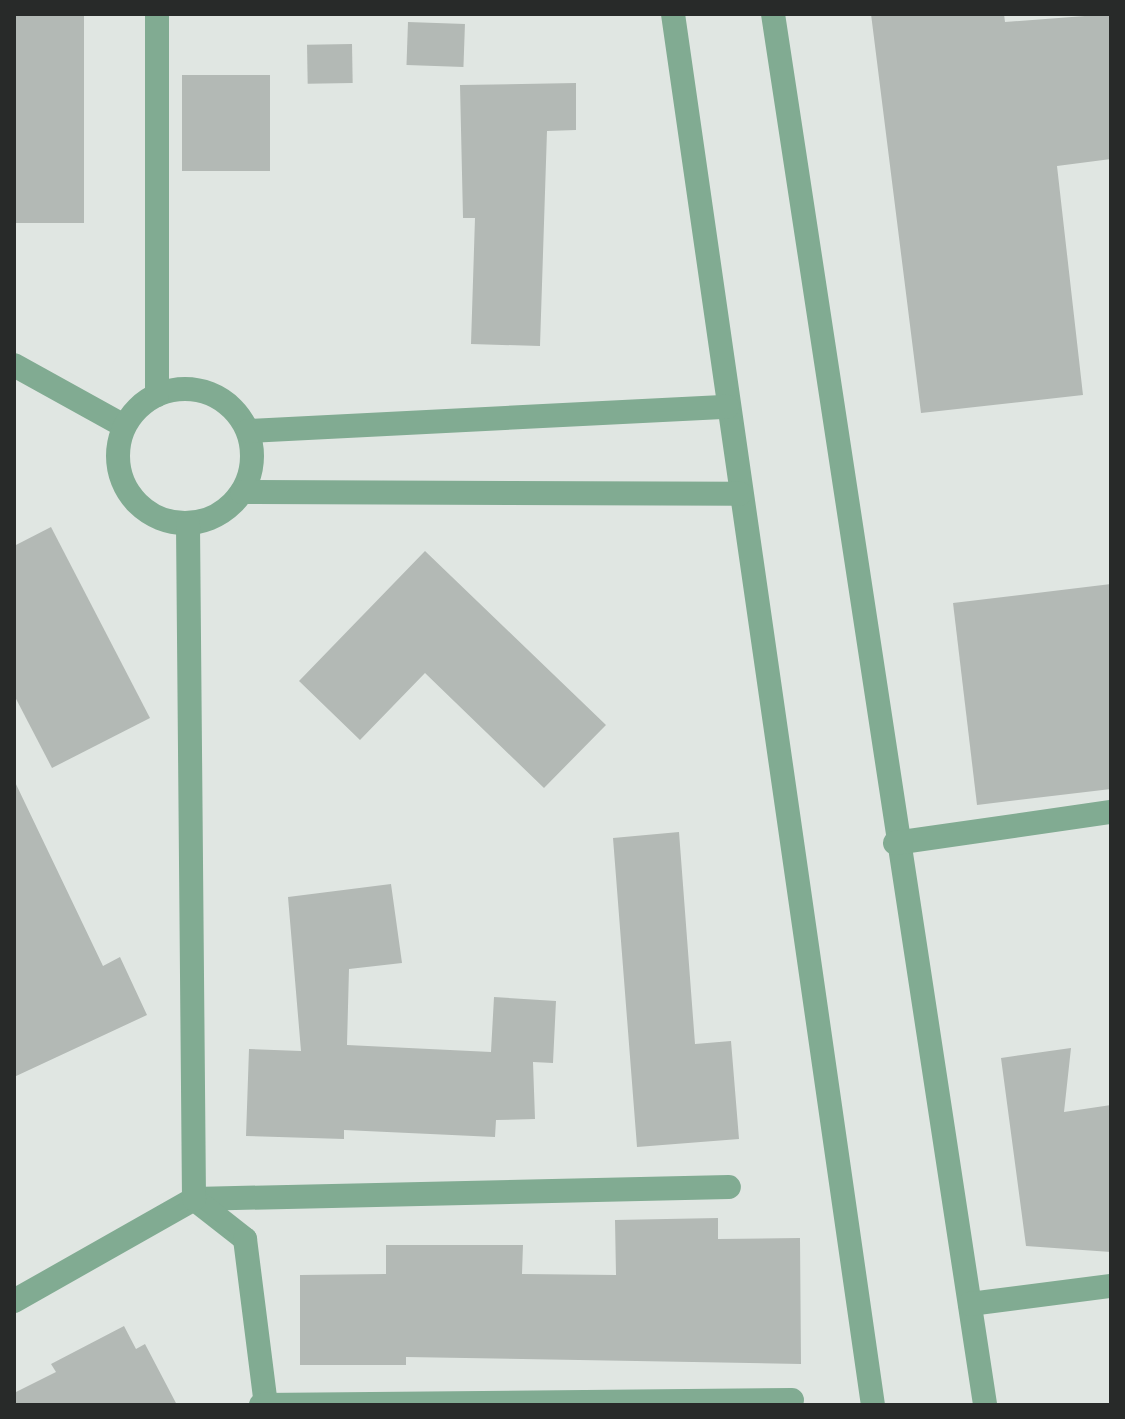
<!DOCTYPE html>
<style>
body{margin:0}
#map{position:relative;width:1125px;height:1419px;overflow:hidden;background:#e0e6e2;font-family:"IBM Plex Serif",serif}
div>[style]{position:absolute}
.building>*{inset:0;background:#b3b9b5;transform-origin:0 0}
.minor>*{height:24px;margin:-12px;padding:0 12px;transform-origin:12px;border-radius:12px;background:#81ab92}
.minor>.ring{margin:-12px;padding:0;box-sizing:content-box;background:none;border:24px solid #81ab92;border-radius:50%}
span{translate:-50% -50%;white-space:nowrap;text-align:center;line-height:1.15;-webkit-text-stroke:6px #edf4f0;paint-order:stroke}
.frame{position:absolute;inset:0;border:16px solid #282a29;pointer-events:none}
</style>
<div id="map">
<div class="building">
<i style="left:14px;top:14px;width:70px;height:209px"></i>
<i style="clip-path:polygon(871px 14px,1004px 14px,1005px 22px,1111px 14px,1111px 159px,1057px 166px,1083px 395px,921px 413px)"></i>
<i style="left:408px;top:22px;width:57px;height:43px;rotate:2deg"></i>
<i style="left:352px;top:44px;width:39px;height:45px;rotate:89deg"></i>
<i style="left:182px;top:75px;width:88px;height:96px"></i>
<i style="clip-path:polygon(576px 83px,576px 130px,547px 131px,540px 346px,471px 344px,475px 218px,463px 218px,460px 85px)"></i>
<i style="clip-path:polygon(51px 527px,150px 718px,52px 768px,14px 695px,14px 546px)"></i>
<i style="clip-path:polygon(425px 551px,606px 725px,544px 788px,425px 673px,360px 740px,299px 681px)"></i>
<i style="clip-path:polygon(1111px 584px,1111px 789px,977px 805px,953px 603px)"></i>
<i style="clip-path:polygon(14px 780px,103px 966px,120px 957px,147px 1015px,14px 1077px)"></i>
<i style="clip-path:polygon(679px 832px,695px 1044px,731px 1041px,739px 1139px,637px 1147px,613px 838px)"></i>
<i style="clip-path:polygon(391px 884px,402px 963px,349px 969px,347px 1045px,491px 1052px,494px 997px,556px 1001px,553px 1063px,533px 1062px,535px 1119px,496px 1120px,495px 1137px,344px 1130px,344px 1139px,246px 1136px,249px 1049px,301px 1051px,288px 897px)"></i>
<i style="clip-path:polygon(1071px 1048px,1064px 1112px,1111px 1105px,1111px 1252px,1026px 1246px,1001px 1058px)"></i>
<i style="clip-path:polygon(718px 1218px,718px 1239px,800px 1238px,801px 1364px,406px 1357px,406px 1365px,300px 1365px,300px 1275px,386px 1274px,386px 1245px,523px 1245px,522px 1274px,616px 1275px,615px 1220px)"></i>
<i style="clip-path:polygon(124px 1326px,136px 1349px,145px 1344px,177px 1405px,14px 1405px,14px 1393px,56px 1372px,51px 1364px)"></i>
</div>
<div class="minor">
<i style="left:673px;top:14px;width:1405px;rotate:81.82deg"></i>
<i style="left:773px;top:14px;width:1407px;rotate:81.33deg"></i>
<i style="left:14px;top:365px;width:126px;rotate:29deg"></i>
<i class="ring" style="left:118px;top:389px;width:110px;height:110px"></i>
<i style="left:157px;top:395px;width:381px;rotate:-90deg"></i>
<i style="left:248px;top:431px;width:480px;rotate:-2.9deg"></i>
<i style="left:242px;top:492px;width:498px;rotate:0.2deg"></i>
<i style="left:895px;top:843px;width:218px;rotate:-8.2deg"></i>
<i style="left:194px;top:1199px;width:535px;rotate:-1.28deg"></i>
<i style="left:194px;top:1199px;width:65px;rotate:38.1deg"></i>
<i style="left:245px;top:1239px;width:167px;rotate:82.8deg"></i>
<i style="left:14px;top:1301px;width:207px;rotate:-29.5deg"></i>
<i style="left:194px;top:1199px;width:675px;rotate:-90.51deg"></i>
<i style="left:970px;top:1304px;width:142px;rotate:-7.3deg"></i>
<i style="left:261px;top:1405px;width:531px;rotate:-0.54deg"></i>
</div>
<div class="frame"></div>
</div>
